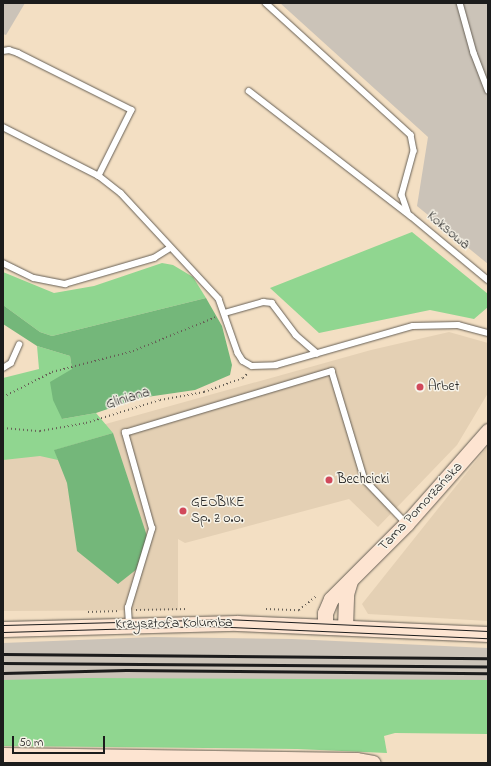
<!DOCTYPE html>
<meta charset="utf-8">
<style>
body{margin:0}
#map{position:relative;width:491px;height:766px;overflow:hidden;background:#f3dfc3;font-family:"Indie Flower",sans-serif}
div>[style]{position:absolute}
.built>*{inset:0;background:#e4d0b4}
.industrial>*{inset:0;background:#cbc3b8}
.green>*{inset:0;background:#90d690}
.forest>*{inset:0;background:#74b77a}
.path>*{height:2px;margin-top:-1px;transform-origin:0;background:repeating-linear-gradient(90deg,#676056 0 1px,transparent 0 4px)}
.roads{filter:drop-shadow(0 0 1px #676056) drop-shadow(0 0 1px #676056)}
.lane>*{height:5.5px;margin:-2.75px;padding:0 2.75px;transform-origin:2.75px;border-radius:2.75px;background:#fff}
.secondary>*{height:15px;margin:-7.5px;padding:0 7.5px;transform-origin:7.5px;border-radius:7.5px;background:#fde4d1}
.tram>*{height:1px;margin:-0.5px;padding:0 0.5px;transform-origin:0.5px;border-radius:0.5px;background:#1c1c1c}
.rail>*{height:3px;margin:-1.5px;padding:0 1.5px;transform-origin:1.5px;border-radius:1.5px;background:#1c1c1c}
.dots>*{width:11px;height:11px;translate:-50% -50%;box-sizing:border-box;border:2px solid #f7f3e8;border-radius:50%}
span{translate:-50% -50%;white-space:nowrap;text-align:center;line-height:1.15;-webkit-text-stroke:3px #f7f3e8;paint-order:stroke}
.street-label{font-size:14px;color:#1c1c1c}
.poi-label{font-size:14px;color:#1c1c1c}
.left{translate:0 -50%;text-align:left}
.frame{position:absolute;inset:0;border:4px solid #1c1c1c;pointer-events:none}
.scale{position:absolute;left:12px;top:736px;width:93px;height:18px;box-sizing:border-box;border:2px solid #1c1c1c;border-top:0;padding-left:5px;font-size:12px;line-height:14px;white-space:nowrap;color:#1c1c1c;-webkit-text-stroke:3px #f7f3e8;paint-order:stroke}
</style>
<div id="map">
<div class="built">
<i style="clip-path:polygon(449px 332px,488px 343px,488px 393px,457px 445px,378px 527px,349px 499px,185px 543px,178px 539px,178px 610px,3px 611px,3px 436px,77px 432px,371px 350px)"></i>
<i style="clip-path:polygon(488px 446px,488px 621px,368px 614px,362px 604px)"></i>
</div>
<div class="industrial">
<i style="clip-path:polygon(3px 3px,25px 3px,6px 35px,3px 34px)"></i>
<i style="clip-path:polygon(280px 3px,488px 3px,488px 264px,417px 206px,428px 137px)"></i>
<i style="clip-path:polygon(154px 637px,292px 639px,488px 648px,488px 680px,3px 680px,3px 643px)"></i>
</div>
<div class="green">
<i style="clip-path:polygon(412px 232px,488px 294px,488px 307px,474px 319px,430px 310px,319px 333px,270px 288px)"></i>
<i style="clip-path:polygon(162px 263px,173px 265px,193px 277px,206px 298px,52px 336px,40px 332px,3px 305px,3px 272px,54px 293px,94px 286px)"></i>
<i style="clip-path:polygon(37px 346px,70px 356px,72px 369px,62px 419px,96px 413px,113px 433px,55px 450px,58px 460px,40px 456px,3px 460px,3px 378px,39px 369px)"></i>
<i style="clip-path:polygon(88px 678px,488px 680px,488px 734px,395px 733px,384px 736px,387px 753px,297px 749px,3px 746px,3px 680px)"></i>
</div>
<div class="forest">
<i style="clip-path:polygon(206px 298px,222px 326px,232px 365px,230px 375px,195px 390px,140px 398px,96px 413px,62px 419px,53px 400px,50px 382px,72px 369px,70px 356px,37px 346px,3px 324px,3px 305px,40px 332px,52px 336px)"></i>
<i style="clip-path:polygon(113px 433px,147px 536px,137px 569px,118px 584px,77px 551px,67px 483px,54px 450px)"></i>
</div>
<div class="path">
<i style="left:3px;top:397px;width:55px;rotate:-27deg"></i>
<i style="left:52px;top:372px;width:84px;rotate:-14.5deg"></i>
<i style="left:133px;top:351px;width:90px;rotate:-22.3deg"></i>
<i style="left:3px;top:428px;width:37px;rotate:5deg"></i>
<i style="left:40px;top:431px;width:47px;rotate:-9.9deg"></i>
<i style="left:86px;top:423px;width:77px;rotate:-17.3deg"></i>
<i style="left:160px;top:400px;width:45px;rotate:-10.3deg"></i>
<i style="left:204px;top:392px;width:41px;rotate:-19.7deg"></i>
<i style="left:243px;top:378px;width:7px;rotate:-45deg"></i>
<i style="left:266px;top:609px;width:33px;rotate:2deg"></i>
<i style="left:299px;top:610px;width:22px;rotate:-39deg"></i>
<i style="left:136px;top:610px;width:52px;rotate:-1.1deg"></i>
<i style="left:88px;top:612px;width:32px;rotate:-2deg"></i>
</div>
<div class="roads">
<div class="lane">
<i style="left:266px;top:3px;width:196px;rotate:42.3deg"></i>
<i style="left:411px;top:135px;width:16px;rotate:79deg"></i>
<i style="left:414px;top:151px;width:46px;rotate:105.3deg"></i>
<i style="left:402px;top:195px;width:18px;rotate:71deg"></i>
<i style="left:460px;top:3px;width:52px;rotate:74.4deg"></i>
<i style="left:474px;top:53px;width:40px;rotate:69deg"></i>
<i style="left:3px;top:51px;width:6px;rotate:-9deg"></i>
<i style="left:9px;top:50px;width:9px;rotate:18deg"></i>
<i style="left:18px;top:53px;width:127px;rotate:26.6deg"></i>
<i style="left:132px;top:110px;width:74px;rotate:116.6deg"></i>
<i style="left:249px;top:91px;width:205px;rotate:37.7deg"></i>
<i style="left:411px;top:216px;width:100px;rotate:39.7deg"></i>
<i style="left:3px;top:127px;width:108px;rotate:27deg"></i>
<i style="left:99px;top:176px;width:28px;rotate:38deg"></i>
<i style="left:121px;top:193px;width:144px;rotate:47.2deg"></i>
<i style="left:219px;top:299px;width:57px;rotate:70.6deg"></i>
<i style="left:238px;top:353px;width:9px;rotate:58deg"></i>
<i style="left:243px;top:361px;width:10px;rotate:29deg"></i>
<i style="left:252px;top:366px;width:24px;rotate:-2deg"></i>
<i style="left:276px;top:365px;width:142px;rotate:-15.9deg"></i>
<i style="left:413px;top:326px;width:45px;rotate:-1.3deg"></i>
<i style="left:458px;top:325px;width:31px;rotate:15deg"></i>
<i style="left:3px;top:263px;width:34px;rotate:26deg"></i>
<i style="left:34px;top:278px;width:32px;rotate:11deg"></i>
<i style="left:65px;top:284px;width:93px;rotate:-16.3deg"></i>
<i style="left:154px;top:258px;width:19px;rotate:-32deg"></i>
<i style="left:225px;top:313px;width:40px;rotate:-16deg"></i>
<i style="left:263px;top:302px;width:9px;rotate:6deg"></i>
<i style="left:272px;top:303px;width:40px;rotate:53deg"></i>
<i style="left:296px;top:335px;width:28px;rotate:41deg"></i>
<i style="left:3px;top:368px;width:9px;rotate:-32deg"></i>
<i style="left:11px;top:363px;width:20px;rotate:-66deg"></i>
<i style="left:129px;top:624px;width:16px;rotate:-94deg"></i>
<i style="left:128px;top:608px;width:83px;rotate:-73.1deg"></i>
<i style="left:152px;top:529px;width:100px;rotate:-105.7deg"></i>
<i style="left:125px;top:433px;width:216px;rotate:-16.7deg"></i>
<i style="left:332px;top:371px;width:114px;rotate:73.2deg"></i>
<i style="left:365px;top:480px;width:59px;rotate:46.4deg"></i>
</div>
<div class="secondary">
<i style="left:325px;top:626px;width:13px;rotate:-90deg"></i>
<i style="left:325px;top:613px;width:15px;rotate:-67deg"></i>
<i style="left:331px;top:599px;width:107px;rotate:-45deg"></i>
<i style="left:407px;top:523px;width:123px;rotate:-48.6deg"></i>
<i style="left:345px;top:627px;width:33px;rotate:-88deg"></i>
<i style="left:346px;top:594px;width:14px;rotate:-73deg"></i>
<i style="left:3px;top:629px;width:234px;rotate:-1.5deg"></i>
<i style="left:237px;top:623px;width:251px;rotate:2.5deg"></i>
<i style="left:3px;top:755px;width:353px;rotate:0.8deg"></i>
<i style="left:356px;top:760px;width:17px;rotate:10deg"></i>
</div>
</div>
<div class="tram">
<i style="left:3px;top:625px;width:222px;rotate:-1.5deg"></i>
<i style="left:225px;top:619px;width:263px;rotate:2.6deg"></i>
<i style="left:3px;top:632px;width:205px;rotate:-1.7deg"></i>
<i style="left:208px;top:626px;width:280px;rotate:2.5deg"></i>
</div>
<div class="rail">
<i style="left:3px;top:654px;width:485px;rotate:0.5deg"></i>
<i style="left:3px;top:663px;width:485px;rotate:0.4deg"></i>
<i style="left:3px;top:673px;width:123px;rotate:-1.4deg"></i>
<i style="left:126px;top:670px;width:362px;rotate:0.5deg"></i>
</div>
<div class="dots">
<i style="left:420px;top:387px;background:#d1495b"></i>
<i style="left:329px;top:480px;background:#d1495b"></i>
<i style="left:183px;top:511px;background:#d1495b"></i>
</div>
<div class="street-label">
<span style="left:448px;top:231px;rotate:40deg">Koksowa</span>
<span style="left:128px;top:399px;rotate:-17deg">Gliniana</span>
<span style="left:421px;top:507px;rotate:-47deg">Tama Pomorzańska</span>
<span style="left:174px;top:624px;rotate:-1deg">Krzysztofa Kolumba</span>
</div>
<div class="poi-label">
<span class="left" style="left:428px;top:387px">Arbet</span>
<span class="left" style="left:337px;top:480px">Bechcicki</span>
<span class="left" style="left:191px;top:511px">GEOBIKE<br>Sp. z o.o.</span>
</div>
<div class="frame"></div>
<div class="scale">50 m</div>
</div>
